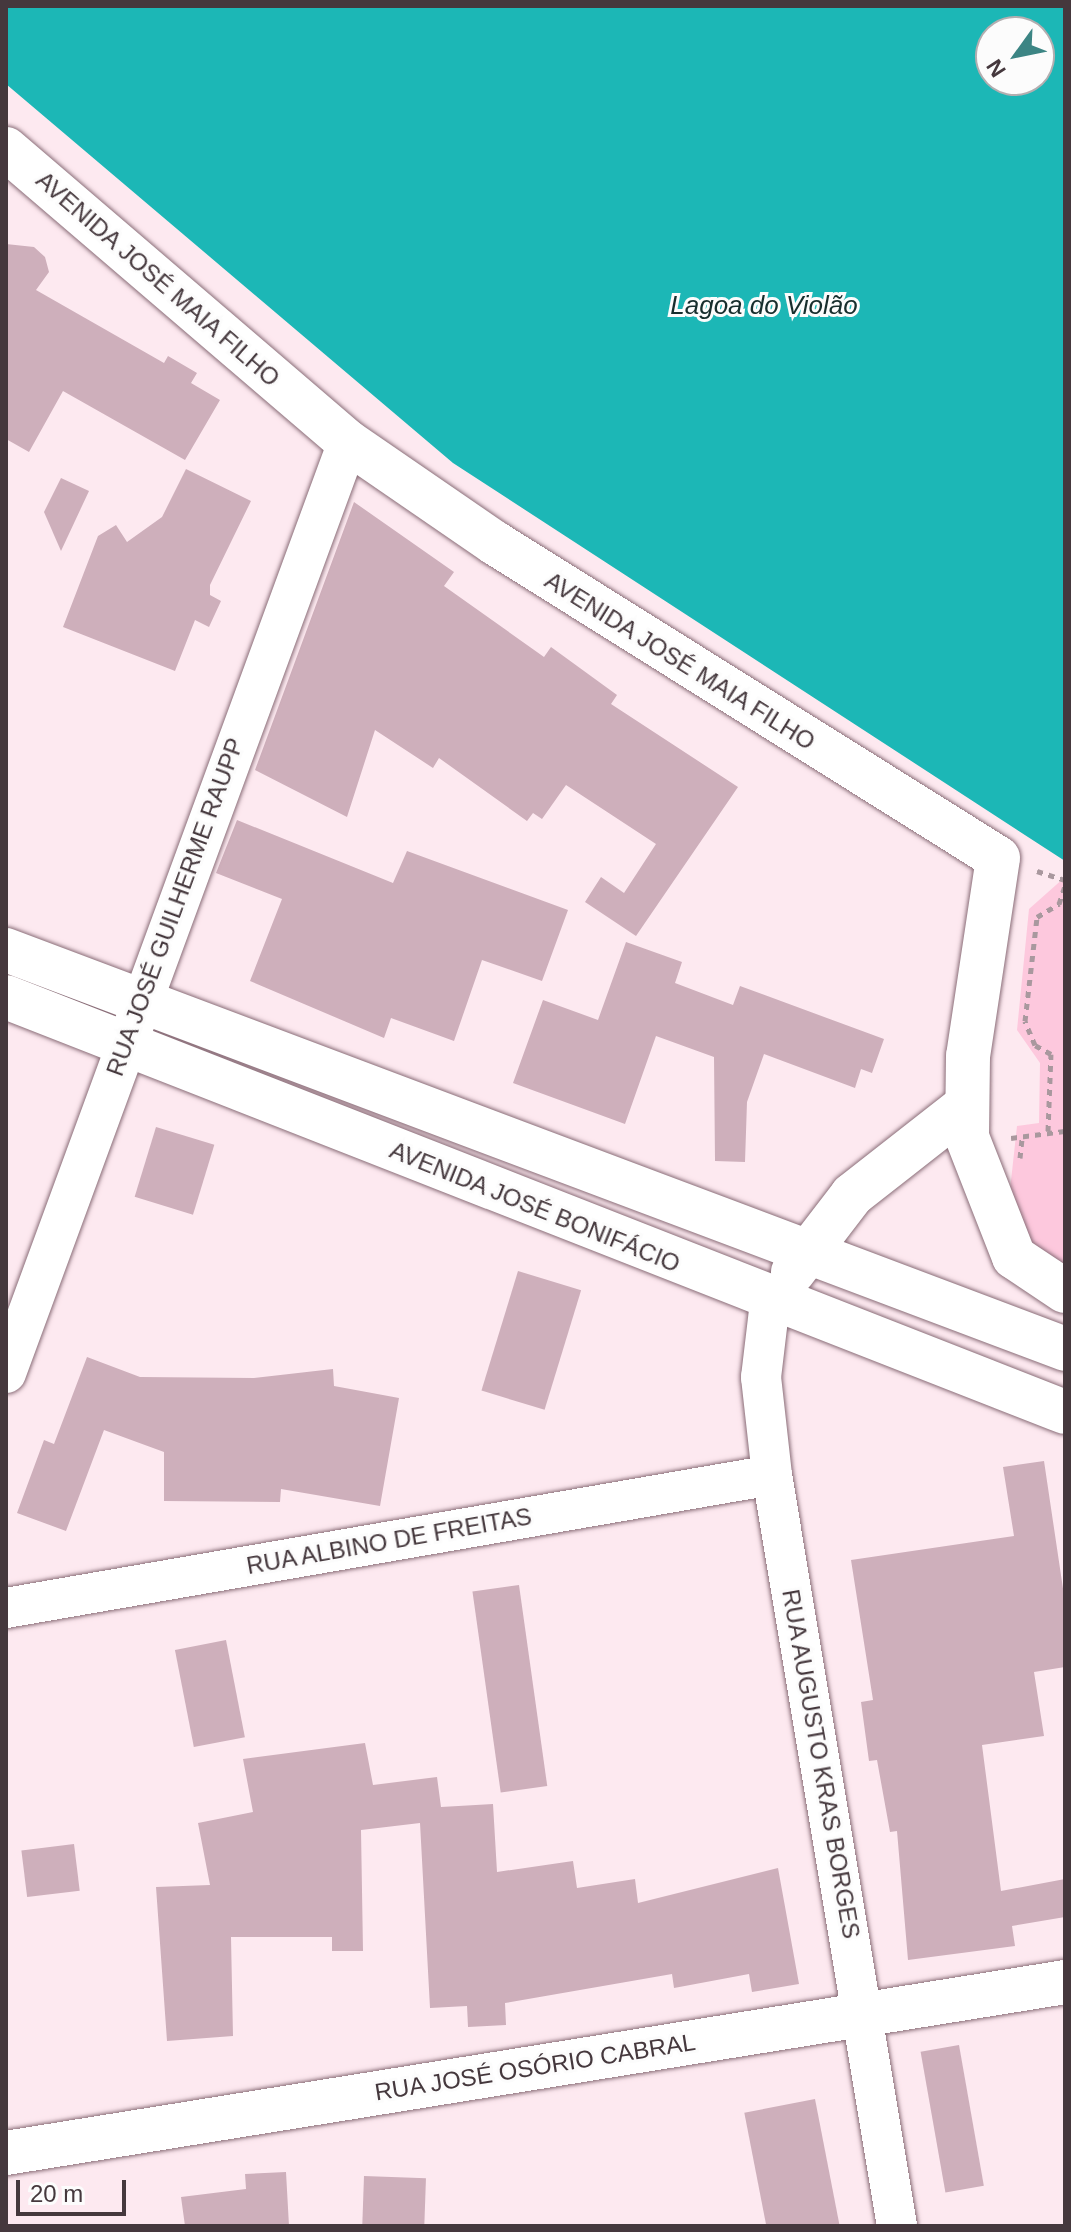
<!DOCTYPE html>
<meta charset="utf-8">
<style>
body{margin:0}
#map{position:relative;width:1071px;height:2232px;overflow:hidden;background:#fde9f0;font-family:Arial,sans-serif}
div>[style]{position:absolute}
.green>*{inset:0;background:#fdc8dd}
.water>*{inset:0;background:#1cb7b6}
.building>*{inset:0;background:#ceafbb;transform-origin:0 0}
.path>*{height:5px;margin-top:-2.5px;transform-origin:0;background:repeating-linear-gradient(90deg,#a9989e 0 6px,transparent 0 12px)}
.roads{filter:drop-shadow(0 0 2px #8a6d78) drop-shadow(0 0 2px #8a6d78)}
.street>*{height:40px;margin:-20px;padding:0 20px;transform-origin:20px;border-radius:20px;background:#fff}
.secondary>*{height:44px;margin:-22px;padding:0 22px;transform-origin:22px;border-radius:22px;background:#fff}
span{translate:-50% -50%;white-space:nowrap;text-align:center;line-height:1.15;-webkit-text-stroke:6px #fcfcfc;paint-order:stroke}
.street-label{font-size:24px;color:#45383d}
.water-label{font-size:26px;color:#172e2d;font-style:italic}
.frame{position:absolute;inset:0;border:8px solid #45383d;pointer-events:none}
.north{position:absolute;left:975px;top:16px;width:80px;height:80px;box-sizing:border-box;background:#fcfcfc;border:2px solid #b3aeb0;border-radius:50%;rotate:237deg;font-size:22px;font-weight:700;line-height:32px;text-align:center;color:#45383d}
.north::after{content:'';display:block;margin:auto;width:28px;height:36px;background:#3c8584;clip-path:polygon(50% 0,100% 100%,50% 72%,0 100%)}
.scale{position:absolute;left:16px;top:2180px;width:110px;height:36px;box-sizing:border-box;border:4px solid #45383d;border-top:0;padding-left:10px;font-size:24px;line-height:28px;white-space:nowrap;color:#45383d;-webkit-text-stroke:6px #fcfcfc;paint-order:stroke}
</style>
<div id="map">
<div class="green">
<i style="clip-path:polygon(1065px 877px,1065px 1278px,1030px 1255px,1009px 1199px,1017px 1126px,1039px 1123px,1040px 1063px,1017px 1030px,1029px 909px)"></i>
</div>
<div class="water">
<i style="clip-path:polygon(evenodd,6px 6px,1065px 6px,1065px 861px,453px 463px,6px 84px,6px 6px,991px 32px,1039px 32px,1039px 80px,991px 80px,991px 32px)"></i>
</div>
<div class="building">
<i style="clip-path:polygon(6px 244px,34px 247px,45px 257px,49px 272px,36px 290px,164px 363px,168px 356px,197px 373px,191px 383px,220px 400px,185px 460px,63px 391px,29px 452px,6px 439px)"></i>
<i style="clip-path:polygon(186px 469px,251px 501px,210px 585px,210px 595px,221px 601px,209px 627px,195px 620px,175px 671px,63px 627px,98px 536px,116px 525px,127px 542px,162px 517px)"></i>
<i style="clip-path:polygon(61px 478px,89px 491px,61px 551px,44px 512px)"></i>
<i style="clip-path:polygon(354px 502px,454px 572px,444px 586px,544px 657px,551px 647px,617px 695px,611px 704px,738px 787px,636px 936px,585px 902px,601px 877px,624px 893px,656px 844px,566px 785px,542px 819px,533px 813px,527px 821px,439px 758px,433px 768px,375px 730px,347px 817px,255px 770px)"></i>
<i style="clip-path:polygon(237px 820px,393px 883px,407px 851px,568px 910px,542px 981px,482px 960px,454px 1041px,391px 1018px,384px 1038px,250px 981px,282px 899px,216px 873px)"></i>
<i style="clip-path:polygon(626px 942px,682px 962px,675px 983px,733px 1005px,740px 986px,884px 1039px,872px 1073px,861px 1069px,855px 1088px,764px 1054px,747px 1102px,745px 1162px,715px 1161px,714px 1057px,656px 1036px,625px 1124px,513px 1083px,543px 1000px,598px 1020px)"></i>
<i style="left:156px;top:1127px;width:61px;height:73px;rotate:17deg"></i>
<i style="left:518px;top:1271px;width:66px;height:125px;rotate:17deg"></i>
<i style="clip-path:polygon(87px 1357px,140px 1377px,254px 1378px,333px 1369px,334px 1386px,399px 1398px,380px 1506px,281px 1489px,280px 1502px,164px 1501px,164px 1452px,104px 1430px,66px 1531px,17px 1513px,44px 1440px,54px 1444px)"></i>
<i style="clip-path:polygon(1044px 1461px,1065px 1602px,1065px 1667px,1034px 1672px,1044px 1736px,982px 1745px,1001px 1891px,1065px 1879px,1065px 1917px,1012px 1926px,1015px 1946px,908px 1960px,897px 1831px,890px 1832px,877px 1760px,869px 1761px,861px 1702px,873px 1700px,851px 1560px,1014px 1536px,1003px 1467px)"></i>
<i style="left:519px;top:1585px;width:203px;height:47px;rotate:82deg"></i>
<i style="left:226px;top:1640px;width:99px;height:52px;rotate:79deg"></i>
<i style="clip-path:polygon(365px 1743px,373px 1785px,437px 1777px,441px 1807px,493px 1804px,497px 1872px,573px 1861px,577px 1888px,635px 1879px,638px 1903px,778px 1868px,799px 1984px,752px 1992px,749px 1974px,674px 1988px,672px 1974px,505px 2003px,506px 2025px,468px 2027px,467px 2006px,430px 2008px,420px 1823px,361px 1830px,363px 1951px,332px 1951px,332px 1937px,231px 1937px,233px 2036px,167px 2041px,156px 1887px,210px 1885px,198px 1823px,253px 1812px,243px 1759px)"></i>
<i style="left:74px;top:1844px;width:47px;height:53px;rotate:83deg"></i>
<i style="left:959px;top:2045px;width:143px;height:39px;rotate:80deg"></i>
<i style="left:815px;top:2099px;width:129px;height:72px;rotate:79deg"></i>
<i style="clip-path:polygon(286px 2172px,289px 2226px,185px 2226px,181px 2197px,246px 2189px,245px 2174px)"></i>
<i style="left:364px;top:2176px;width:62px;height:50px;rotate:2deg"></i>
</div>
<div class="path">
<i style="left:1037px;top:871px;width:29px;rotate:18deg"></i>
<i style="left:1048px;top:1131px;width:77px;rotate:-87.8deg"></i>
<i style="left:1051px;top:1054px;width:18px;rotate:-151deg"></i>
<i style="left:1035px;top:1045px;width:26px;rotate:-113deg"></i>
<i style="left:1025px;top:1021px;width:105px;rotate:-83.4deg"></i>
<i style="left:1037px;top:917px;width:26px;rotate:-31deg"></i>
<i style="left:1059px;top:904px;width:20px;rotate:-72deg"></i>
<i style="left:1011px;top:1138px;width:54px;rotate:-7.4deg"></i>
<i style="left:1020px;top:1158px;width:19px;rotate:-84deg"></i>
</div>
<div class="roads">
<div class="street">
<i style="left:770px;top:1302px;width:76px;rotate:96.8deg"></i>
<i style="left:761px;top:1377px;width:99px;rotate:83.6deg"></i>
<i style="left:772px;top:1475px;width:761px;rotate:80.55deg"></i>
<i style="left:6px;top:1373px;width:992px;rotate:-69.83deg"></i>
<i style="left:6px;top:1608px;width:777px;rotate:-9.85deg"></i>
</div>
<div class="secondary">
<i style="left:6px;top:149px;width:450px;rotate:40.6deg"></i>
<i style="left:348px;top:442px;width:178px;rotate:34.5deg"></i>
<i style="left:495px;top:543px;width:593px;rotate:32.06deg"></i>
<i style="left:998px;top:858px;width:200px;rotate:98.6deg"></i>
<i style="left:968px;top:1056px;width:81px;rotate:90.7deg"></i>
<i style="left:967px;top:1137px;width:129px;rotate:68.6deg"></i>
<i style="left:1014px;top:1257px;width:61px;rotate:33.7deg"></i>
<i style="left:6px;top:950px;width:1132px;rotate:20.64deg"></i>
<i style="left:6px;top:997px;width:1137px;rotate:21.4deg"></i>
<i style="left:793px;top:1272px;width:97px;rotate:-52.5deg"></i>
<i style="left:852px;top:1195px;width:141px;rotate:-38.1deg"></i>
<i style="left:6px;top:2153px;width:1073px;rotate:-9.17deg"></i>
</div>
</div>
<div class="street-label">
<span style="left:158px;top:279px;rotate:41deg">AVENIDA JOSÉ MAIA FILHO</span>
<span style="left:680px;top:661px;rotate:32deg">AVENIDA JOSÉ MAIA FILHO</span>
<span style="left:175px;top:907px;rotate:-70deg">RUA JOSÉ GUILHERME RAUPP</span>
<span style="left:535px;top:1207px;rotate:22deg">AVENIDA JOSÉ BONIFÁCIO</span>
<span style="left:389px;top:1541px;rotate:-10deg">RUA ALBINO DE FREITAS</span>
<span style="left:821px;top:1764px;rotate:80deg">RUA AUGUSTO KRAS BORGES</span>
<span style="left:535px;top:2067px;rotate:-9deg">RUA JOSÉ OSÓRIO CABRAL</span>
</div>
<div class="water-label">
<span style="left:764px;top:306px">Lagoa do Violão</span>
</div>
<div class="frame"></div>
<div class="north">N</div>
<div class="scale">20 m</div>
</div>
